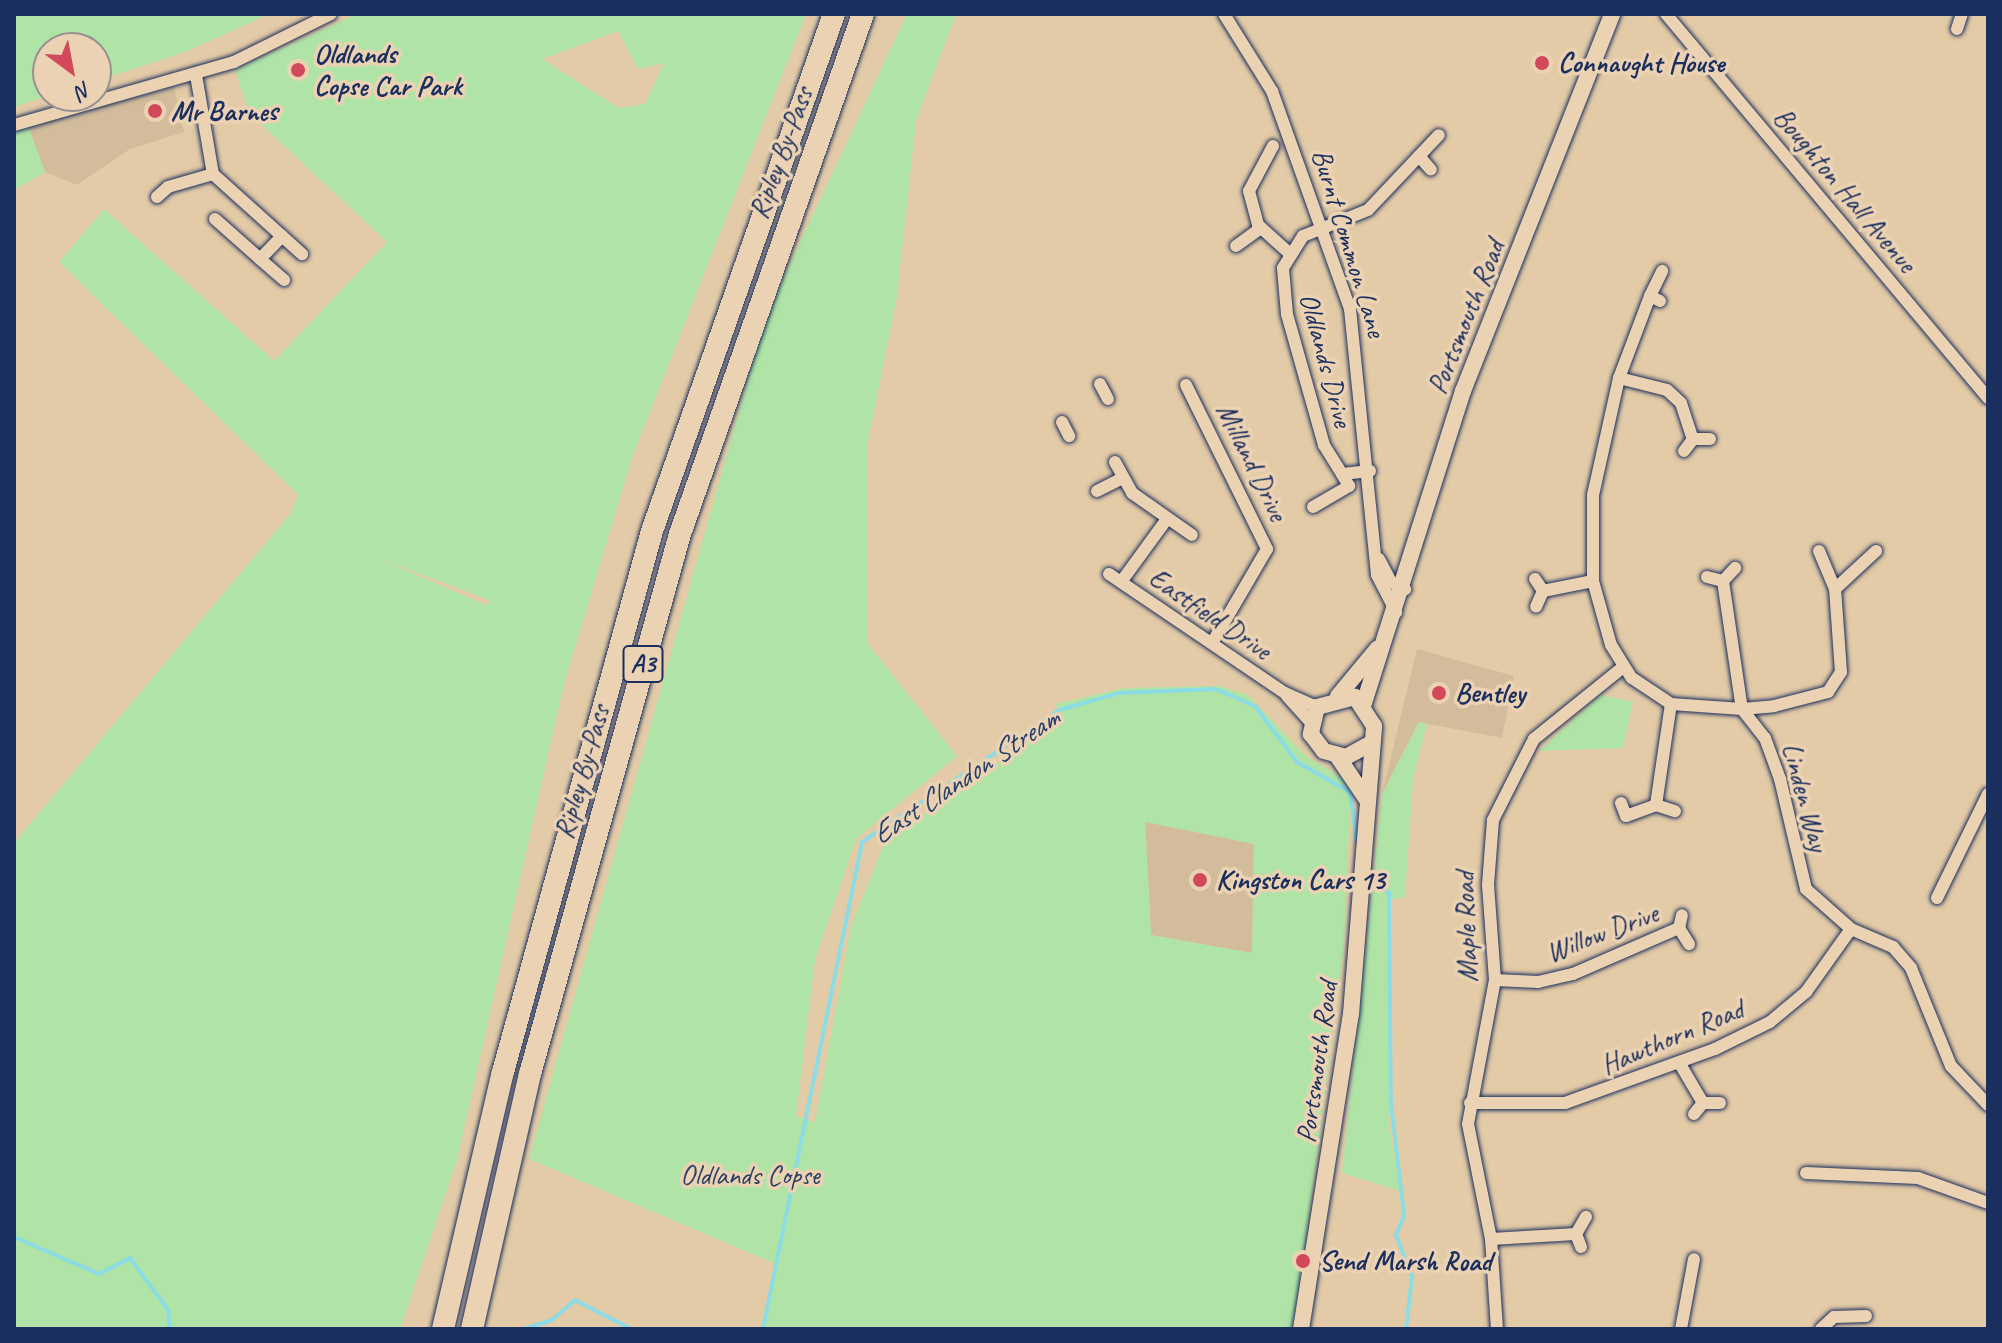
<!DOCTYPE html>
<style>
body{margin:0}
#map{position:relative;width:2002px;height:1343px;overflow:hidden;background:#e4cba7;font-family:Caveat,sans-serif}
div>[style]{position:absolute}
.built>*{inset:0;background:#d2bc9b}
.green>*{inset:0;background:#b0e4a6}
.stream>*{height:4px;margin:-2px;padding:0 2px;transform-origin:2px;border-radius:2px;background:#8bdce4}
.roads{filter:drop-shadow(0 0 2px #1b2f5e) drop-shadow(0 0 2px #1b2f5e)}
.street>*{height:12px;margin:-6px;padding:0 6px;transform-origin:6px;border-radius:6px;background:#ebd2b3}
.secondary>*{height:16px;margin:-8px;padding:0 8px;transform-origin:8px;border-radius:8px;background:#ebd2b3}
.highway>*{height:22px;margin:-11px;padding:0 11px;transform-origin:11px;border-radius:11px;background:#ebd2b3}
.dots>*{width:22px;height:22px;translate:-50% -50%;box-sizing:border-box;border:4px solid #ebd2b3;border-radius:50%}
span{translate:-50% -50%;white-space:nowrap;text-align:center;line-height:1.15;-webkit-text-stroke:7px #ebd2b3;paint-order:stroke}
.shield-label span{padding:2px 6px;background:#ebd2b3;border:2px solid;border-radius:6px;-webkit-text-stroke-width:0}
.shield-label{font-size:26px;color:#1b2f5e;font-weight:700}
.poi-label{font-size:28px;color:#1b2f5e;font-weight:700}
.left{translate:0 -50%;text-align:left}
.street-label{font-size:28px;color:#1b2f5e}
.park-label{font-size:28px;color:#2a4165}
.water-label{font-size:30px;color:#26406b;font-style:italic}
.frame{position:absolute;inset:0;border:16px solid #1b2f5e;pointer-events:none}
.north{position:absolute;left:32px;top:32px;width:80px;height:80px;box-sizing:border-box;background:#ebd2b3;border:2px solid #989191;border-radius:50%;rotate:148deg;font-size:22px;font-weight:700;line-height:32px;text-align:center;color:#1b2f5e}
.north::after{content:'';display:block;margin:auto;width:28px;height:36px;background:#d1495b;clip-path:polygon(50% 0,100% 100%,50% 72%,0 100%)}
</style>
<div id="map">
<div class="built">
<i style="clip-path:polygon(174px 87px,184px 132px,130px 149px,77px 185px,45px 172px,28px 126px)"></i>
<i style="clip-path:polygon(1417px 649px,1514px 676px,1502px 738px,1419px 722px,1382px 794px)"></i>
<i style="clip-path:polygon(1145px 821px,1254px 844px,1252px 953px,1151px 935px)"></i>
</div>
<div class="green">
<i style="clip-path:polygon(14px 14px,269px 14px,185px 52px,96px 81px,96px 48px,48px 48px,48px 96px,14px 107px)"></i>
<i style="clip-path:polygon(evenodd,357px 14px,806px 14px,632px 458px,564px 684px,457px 1160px,400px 1329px,14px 1329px,14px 843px,291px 513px,298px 495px,59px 262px,104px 209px,274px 361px,387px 242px,249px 113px,235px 70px,357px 14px,618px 31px,638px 69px,664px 63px,645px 104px,619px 108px,542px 59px,618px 31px,357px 14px,372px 556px,489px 600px,488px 605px,487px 605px,372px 556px)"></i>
<i style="clip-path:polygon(evenodd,907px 14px,956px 14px,916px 121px,897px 296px,868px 441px,868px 644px,957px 756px,856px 839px,815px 960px,796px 1116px,815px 1122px,851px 926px,884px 844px,1063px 715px,1055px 704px,1124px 688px,1219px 686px,1248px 695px,1306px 756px,1351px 783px,1344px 947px,1294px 1329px,760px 1329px,776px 1264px,529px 1159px,766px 315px,907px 14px,1145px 822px,1254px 844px,1252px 953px,1151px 935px,1145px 822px)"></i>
<i style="clip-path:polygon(28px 126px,45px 172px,14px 190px,14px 131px)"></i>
<i style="clip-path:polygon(1601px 695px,1633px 702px,1623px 748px,1539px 751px)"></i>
<i style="clip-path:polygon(1419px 722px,1427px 724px,1413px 779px,1405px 897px,1391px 900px,1389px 1125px,1400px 1191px,1342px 1173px,1382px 794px)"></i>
</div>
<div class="stream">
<i style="left:1368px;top:870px;width:31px;rotate:48deg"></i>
<i style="left:1389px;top:893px;width:210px;rotate:89.5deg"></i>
<i style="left:1391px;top:1103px;width:114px;rotate:83.4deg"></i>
<i style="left:1404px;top:1216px;width:21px;rotate:113deg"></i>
<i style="left:1396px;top:1235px;width:45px;rotate:69.1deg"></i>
<i style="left:1412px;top:1277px;width:52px;rotate:96.6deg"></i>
<i style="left:14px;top:1237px;width:93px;rotate:23.5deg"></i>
<i style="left:99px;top:1274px;width:35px;rotate:-27deg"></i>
<i style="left:130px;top:1258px;width:64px;rotate:53.8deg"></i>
<i style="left:168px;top:1310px;width:19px;rotate:84deg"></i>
<i style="left:523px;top:1329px;width:30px;rotate:-17deg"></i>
<i style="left:552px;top:1320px;width:30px;rotate:-41deg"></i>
<i style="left:575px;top:1300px;width:63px;rotate:27.4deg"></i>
<i style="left:763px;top:1329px;width:497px;rotate:-78.5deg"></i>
<i style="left:862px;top:842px;width:237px;rotate:-33.8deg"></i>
<i style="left:1059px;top:710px;width:62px;rotate:-15.8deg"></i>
<i style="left:1119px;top:693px;width:97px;rotate:-2.4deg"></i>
<i style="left:1216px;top:689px;width:43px;rotate:23.6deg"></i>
<i style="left:1255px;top:706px;width:70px;rotate:53.1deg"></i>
<i style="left:1297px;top:762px;width:61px;rotate:29.5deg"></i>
<i style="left:1350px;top:792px;width:52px;rotate:82.3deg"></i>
</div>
<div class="roads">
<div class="street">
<i style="left:1224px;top:14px;width:91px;rotate:58.1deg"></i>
<i style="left:1272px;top:91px;width:232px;rotate:70.3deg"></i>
<i style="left:1350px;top:309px;width:267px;rotate:84.2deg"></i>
<i style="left:1377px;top:575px;width:42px;rotate:62.8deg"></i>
<i style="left:1666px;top:14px;width:501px;rotate:50.02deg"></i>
<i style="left:1957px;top:29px;width:16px;rotate:-72deg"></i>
<i style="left:196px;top:75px;width:100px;rotate:80.3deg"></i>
<i style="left:213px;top:174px;width:120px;rotate:42deg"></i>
<i style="left:14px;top:125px;width:229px;rotate:-16deg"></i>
<i style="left:234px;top:62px;width:108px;rotate:-26.3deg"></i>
<i style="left:1273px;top:146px;width:51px;rotate:118.1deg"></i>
<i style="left:1249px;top:191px;width:35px;rotate:75deg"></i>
<i style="left:1258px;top:225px;width:40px;rotate:42deg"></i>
<i style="left:1419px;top:156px;width:18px;rotate:49deg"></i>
<i style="left:157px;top:197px;width:15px;rotate:-42deg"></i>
<i style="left:168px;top:187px;width:47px;rotate:-16.1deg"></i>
<i style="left:215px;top:219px;width:60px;rotate:41.6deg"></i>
<i style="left:260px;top:259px;width:32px;rotate:-46deg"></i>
<i style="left:1236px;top:246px;width:31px;rotate:-36deg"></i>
<i style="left:260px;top:259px;width:32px;rotate:41deg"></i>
<i style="left:1650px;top:296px;width:28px;rotate:-64deg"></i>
<i style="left:1660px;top:301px;width:11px;rotate:-153deg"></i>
<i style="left:1650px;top:296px;width:88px;rotate:110.7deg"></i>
<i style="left:1619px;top:378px;width:120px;rotate:102.5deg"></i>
<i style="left:1593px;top:495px;width:86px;rotate:90deg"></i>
<i style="left:1593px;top:581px;width:66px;rotate:74.3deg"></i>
<i style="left:1611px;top:645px;width:39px;rotate:58deg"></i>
<i style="left:1632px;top:678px;width:47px;rotate:33.7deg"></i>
<i style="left:1671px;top:704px;width:71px;rotate:4deg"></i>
<i style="left:1742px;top:709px;width:37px;rotate:52deg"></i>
<i style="left:1765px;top:738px;width:44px;rotate:69.9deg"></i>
<i style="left:1780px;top:779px;width:113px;rotate:76.7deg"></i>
<i style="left:1806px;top:889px;width:60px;rotate:41.6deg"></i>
<i style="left:1851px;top:929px;width:46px;rotate:23.2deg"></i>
<i style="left:1893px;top:947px;width:28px;rotate:49deg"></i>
<i style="left:1911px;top:968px;width:106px;rotate:67.8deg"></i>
<i style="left:1951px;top:1066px;width:54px;rotate:46.5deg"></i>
<i style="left:1619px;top:378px;width:49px;rotate:14deg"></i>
<i style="left:1667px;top:390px;width:19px;rotate:43deg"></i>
<i style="left:1681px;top:403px;width:38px;rotate:72deg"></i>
<i style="left:1100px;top:384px;width:17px;rotate:62deg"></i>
<i style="left:1186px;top:385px;width:183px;rotate:63.7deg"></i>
<i style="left:1267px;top:549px;width:109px;rotate:120.3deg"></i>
<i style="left:1062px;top:422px;width:16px;rotate:63deg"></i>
<i style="left:1684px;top:451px;width:15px;rotate:-53deg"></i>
<i style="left:1693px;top:439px;width:17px"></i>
<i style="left:1115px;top:462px;width:35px;rotate:61deg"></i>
<i style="left:1132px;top:493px;width:73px;rotate:35deg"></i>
<i style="left:1370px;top:471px;width:28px;rotate:174deg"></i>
<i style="left:1342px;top:474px;width:34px;rotate:-122deg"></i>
<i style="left:1324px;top:445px;width:136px;rotate:-105.8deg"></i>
<i style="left:1287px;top:314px;width:46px;rotate:-95deg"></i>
<i style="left:1283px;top:268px;width:38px;rotate:-58deg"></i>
<i style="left:1303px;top:236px;width:70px;rotate:-21.8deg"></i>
<i style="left:1368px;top:210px;width:103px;rotate:-46.6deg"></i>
<i style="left:1097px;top:491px;width:28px;rotate:-27deg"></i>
<i style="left:1313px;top:507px;width:42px;rotate:-30.3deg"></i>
<i style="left:1349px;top:486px;width:14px;rotate:-120deg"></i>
<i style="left:1819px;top:551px;width:41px;rotate:67.2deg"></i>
<i style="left:1379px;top:559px;width:26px;rotate:62deg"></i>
<i style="left:1391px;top:582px;width:16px;rotate:27deg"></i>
<i style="left:1109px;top:574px;width:212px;rotate:34.1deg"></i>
<i style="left:1285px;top:693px;width:35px;rotate:24deg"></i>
<i style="left:1707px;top:577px;width:16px;rotate:14deg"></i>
<i style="left:1723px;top:581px;width:18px;rotate:-47deg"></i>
<i style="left:1535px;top:579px;width:14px;rotate:56deg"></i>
<i style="left:1543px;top:591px;width:17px;rotate:114deg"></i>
<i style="left:1723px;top:581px;width:129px;rotate:81.6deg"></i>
<i style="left:1742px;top:709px;width:32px;rotate:-5deg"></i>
<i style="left:1774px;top:706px;width:56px;rotate:-14.5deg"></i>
<i style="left:1828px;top:692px;width:24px;rotate:-57deg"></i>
<i style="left:1841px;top:672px;width:83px;rotate:-94.1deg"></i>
<i style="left:1835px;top:589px;width:56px;rotate:-42.8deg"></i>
<i style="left:1121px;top:582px;width:78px;rotate:-53.9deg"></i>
<i style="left:1543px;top:591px;width:51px;rotate:-11.3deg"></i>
<i style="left:1287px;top:696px;width:36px;rotate:48deg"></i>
<i style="left:1621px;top:803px;width:14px;rotate:69deg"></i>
<i style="left:1626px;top:816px;width:32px;rotate:-20deg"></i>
<i style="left:1656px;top:805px;width:20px;rotate:18deg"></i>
<i style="left:1656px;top:805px;width:102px;rotate:-81.6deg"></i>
<i style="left:1937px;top:898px;width:116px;rotate:-63.9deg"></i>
<i style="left:1679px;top:928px;width:19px;rotate:58deg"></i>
<i style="left:1495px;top:980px;width:43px;rotate:2.7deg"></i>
<i style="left:1538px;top:982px;width:36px;rotate:-13deg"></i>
<i style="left:1573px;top:974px;width:116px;rotate:-23.5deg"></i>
<i style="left:1679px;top:928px;width:13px;rotate:-77deg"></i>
<i style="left:1680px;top:1064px;width:45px;rotate:59.5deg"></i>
<i style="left:1470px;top:1103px;width:95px"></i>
<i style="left:1565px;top:1103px;width:159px;rotate:-19.8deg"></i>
<i style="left:1715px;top:1049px;width:61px;rotate:-26.1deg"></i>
<i style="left:1770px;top:1022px;width:47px;rotate:-39.8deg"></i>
<i style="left:1806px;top:992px;width:77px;rotate:-54.5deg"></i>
<i style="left:1694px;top:1114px;width:14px;rotate:-51deg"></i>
<i style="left:1703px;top:1103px;width:17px"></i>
<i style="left:1806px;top:1173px;width:112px;rotate:2.6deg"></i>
<i style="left:1918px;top:1178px;width:74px;rotate:19.7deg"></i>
<i style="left:1491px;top:1239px;width:85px;rotate:-3.4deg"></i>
<i style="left:1581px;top:1247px;width:14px;rotate:-111deg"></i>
<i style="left:1576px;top:1234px;width:20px;rotate:-60deg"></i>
<i style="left:1497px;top:1329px;width:90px;rotate:-93.8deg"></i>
<i style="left:1491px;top:1239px;width:117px;rotate:-101.3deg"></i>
<i style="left:1468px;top:1124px;width:147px;rotate:-79.4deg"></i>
<i style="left:1495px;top:980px;width:95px;rotate:-94.2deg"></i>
<i style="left:1488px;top:885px;width:65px;rotate:-85.6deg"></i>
<i style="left:1493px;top:820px;width:91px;rotate:-63.2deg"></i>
<i style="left:1534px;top:739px;width:113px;rotate:-38.9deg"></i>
<i style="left:1681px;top:1329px;width:71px;rotate:-79.5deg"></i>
<i style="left:1821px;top:1329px;width:18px;rotate:-43deg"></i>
<i style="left:1834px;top:1317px;width:32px;rotate:-2deg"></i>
</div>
<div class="secondary">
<i style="left:1338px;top:696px;width:62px;rotate:-50.2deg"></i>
<i style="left:1364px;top:703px;width:327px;rotate:-72.4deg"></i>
<i style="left:1463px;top:391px;width:405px;rotate:-68.4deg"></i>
<i style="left:1338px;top:757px;width:52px;rotate:56deg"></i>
<i style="left:1301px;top:1329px;width:319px;rotate:-81deg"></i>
<i style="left:1351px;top:1014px;width:289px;rotate:-85.4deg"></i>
<i style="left:1374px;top:726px;width:35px;rotate:-123deg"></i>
<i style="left:1355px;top:697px;width:39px;rotate:165deg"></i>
<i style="left:1317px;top:707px;width:28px;rotate:103deg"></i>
<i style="left:1311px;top:734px;width:21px;rotate:53deg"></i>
<i style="left:1324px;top:751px;width:23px;rotate:15deg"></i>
<i style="left:1346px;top:757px;width:26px;rotate:-29deg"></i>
</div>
<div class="highway">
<i style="left:443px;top:1329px;width:264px;rotate:-76.9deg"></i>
<i style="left:503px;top:1072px;width:561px;rotate:-74.6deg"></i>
<i style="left:652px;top:531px;width:548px;rotate:-70.61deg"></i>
<i style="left:472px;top:1329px;width:262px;rotate:-77.2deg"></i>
<i style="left:530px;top:1074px;width:560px;rotate:-74.48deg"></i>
<i style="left:680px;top:534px;width:551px;rotate:-70.61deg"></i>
</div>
</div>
<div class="dots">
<i style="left:1542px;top:63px;background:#d1495b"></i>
<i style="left:298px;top:70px;background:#d1495b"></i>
<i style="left:155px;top:111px;background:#d1495b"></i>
<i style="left:1439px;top:693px;background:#d1495b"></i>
<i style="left:1200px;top:880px;background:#d1495b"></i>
<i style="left:1303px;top:1261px;background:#d1495b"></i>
</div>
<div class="shield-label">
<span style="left:643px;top:664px">A3</span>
</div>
<div class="poi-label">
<span class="left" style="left:314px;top:70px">Oldlands<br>Copse Car Park</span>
<span class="left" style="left:1558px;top:63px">Connaught House</span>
<span class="left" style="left:171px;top:111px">Mr Barnes</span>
<span class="left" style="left:1455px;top:693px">Bentley</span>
<span class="left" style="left:1216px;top:880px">Kingston Cars 13</span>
<span class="left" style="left:1319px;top:1261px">Send Marsh Road</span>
</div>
<div class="street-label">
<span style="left:781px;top:153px;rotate:-70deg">Ripley By-Pass</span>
<span style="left:1845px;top:190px;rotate:50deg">Boughton Hall Avenue</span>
<span style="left:1349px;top:243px;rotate:73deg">Burnt Common Lane</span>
<span style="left:1466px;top:317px;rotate:-68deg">Portsmouth Road</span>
<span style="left:1326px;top:360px;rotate:75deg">Oldlands Drive</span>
<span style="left:1252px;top:462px;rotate:64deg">Milland Drive</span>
<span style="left:1210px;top:614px;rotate:34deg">Eastfield Drive</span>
<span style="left:582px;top:772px;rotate:-74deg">Ripley By-Pass</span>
<span style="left:1805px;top:797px;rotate:75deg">Linden Way</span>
<span style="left:1466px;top:927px;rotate:-92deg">Maple Road</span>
<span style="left:1602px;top:933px;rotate:-21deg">Willow Drive</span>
<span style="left:1672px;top:1037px;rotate:-23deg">Hawthorn Road</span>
<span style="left:1317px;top:1062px;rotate:-82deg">Portsmouth Road</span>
</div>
<div class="park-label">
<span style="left:750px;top:1175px">Oldlands Copse</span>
</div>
<div class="water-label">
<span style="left:965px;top:776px;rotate:-34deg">East Clandon Stream</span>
</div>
<div class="frame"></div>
<div class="north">N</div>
</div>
